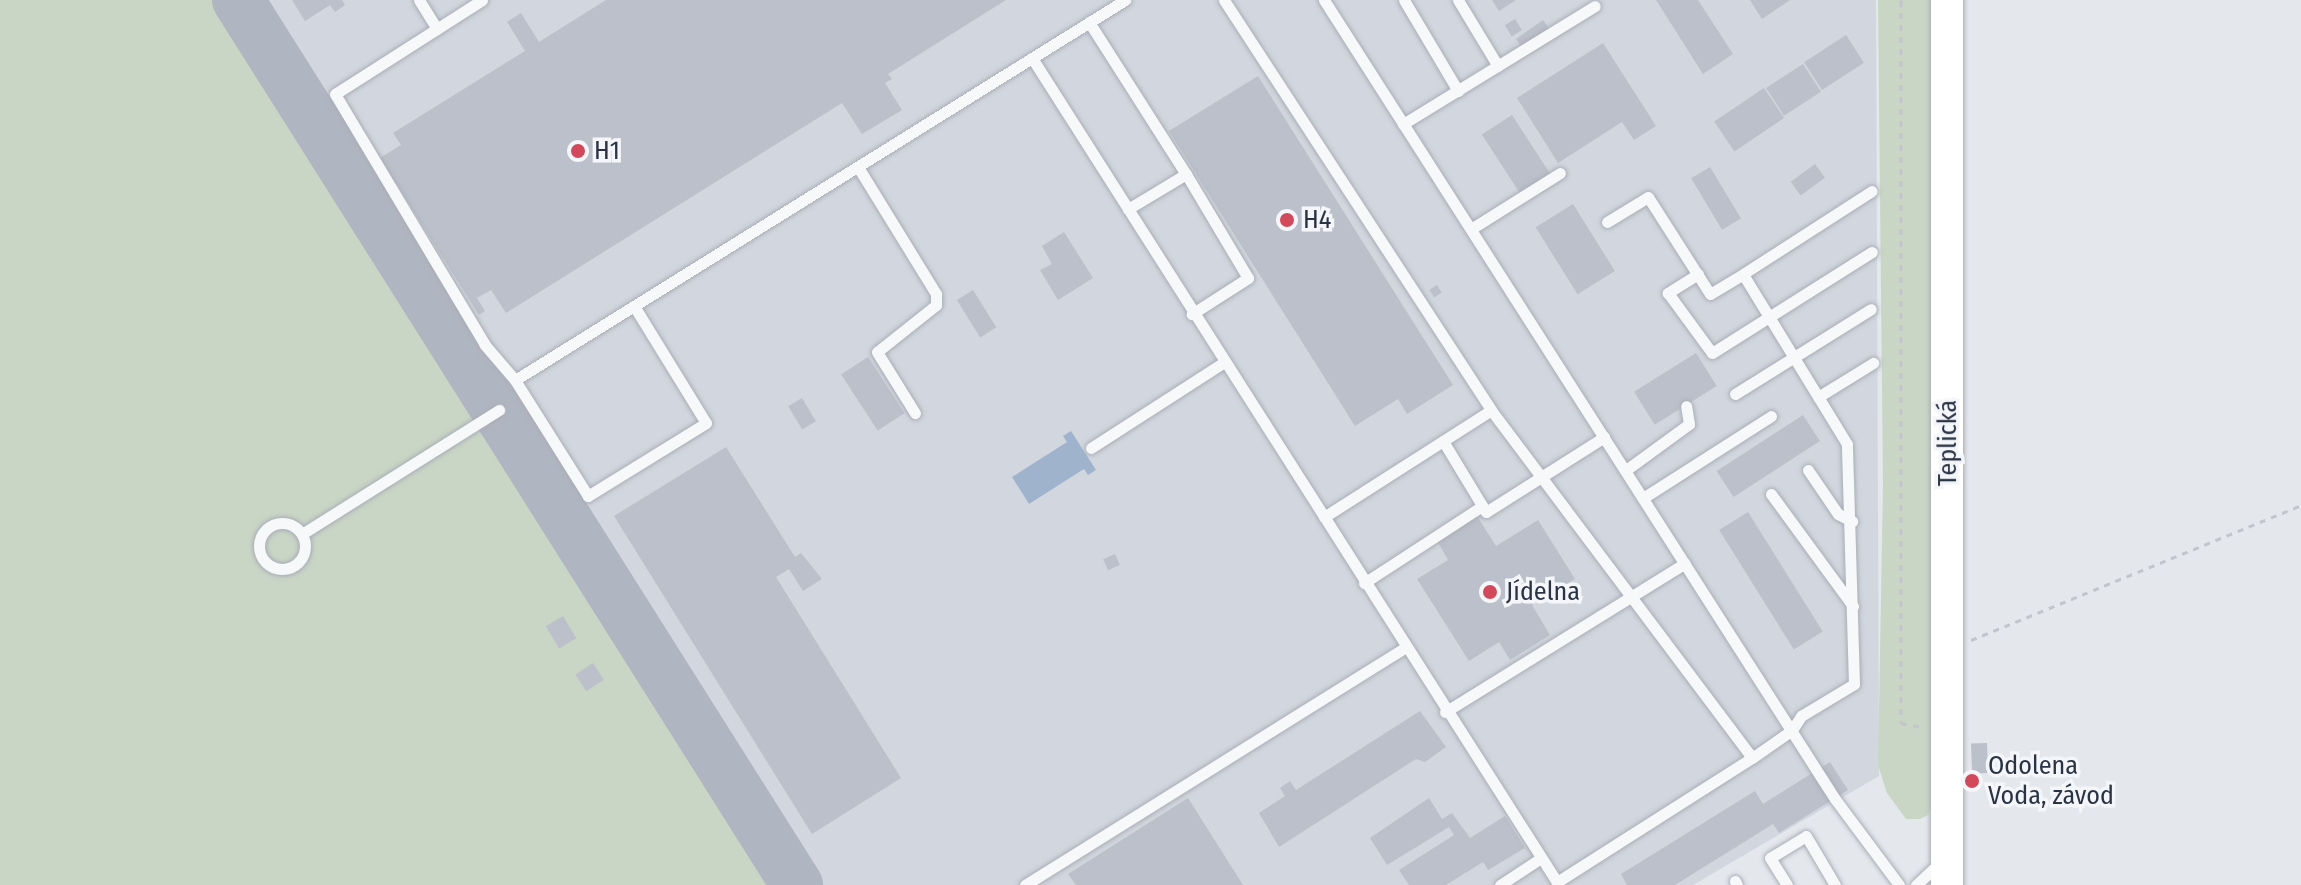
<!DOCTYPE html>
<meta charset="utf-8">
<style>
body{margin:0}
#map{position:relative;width:2301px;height:885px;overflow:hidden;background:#e4e7ec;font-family:"Fira Sans Condensed",sans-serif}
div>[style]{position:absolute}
.built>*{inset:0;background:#d2d6de}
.green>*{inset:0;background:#c9d6c5}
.water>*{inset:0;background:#9fb4cc}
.taxiway>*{height:52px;margin:-26px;padding:0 26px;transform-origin:26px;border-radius:26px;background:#b0b6c1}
.building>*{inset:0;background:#bbc0ca;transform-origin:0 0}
.path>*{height:3px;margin-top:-1.5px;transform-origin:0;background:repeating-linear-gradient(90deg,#c2c5cb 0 6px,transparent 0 12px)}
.roads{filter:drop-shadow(0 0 2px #a9aeb7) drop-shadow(0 0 2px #a9aeb7)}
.lane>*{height:11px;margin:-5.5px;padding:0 5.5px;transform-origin:5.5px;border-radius:5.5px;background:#f7f8fa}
.lane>.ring{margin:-5.5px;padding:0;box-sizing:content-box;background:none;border:11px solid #f7f8fa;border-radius:50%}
.secondary>*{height:32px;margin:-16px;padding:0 16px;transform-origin:16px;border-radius:16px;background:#fff}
.dots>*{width:22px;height:22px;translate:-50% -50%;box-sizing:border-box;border:4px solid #f4f6f9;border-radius:50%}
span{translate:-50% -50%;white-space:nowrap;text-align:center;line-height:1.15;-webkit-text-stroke:7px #f4f6f9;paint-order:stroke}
.poi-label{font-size:26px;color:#2b3445}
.left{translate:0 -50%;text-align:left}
.street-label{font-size:26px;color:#2b3445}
</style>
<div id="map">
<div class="built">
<i style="clip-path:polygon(0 0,1876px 0,1879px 776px,1693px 885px,0 885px)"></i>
</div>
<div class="green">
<i style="clip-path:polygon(0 0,214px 0,769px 885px,0 885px)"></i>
<i style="clip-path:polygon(1878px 0,1936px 0,1936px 794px,1928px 815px,1920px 819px,1906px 819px,1887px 793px,1878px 765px,1883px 486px)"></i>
</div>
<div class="water">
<i style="clip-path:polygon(1071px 431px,1096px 470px,1088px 475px,1084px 469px,1029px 504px,1012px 477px,1067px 442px,1063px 436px)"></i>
</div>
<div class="taxiway">
<i style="left:238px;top:0;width:1047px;rotate:57.72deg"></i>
</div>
<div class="building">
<i style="clip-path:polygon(292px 0,342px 0,345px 5px,335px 12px,330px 5px,305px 21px)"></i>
<i style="clip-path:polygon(606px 0,1006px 0,888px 74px,892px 79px,885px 83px,902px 110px,862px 134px,842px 103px,506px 313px,491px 290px,477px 298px,485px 311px,479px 315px,380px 158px,401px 145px,393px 133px,525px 51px,507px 22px,521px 13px,539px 42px)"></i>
<i style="clip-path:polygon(1492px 0,1516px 0,1499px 11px)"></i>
<i style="clip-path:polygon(1656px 0,1698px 0,1733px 54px,1703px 74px)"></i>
<i style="clip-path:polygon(1750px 0,1790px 0,1762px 19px)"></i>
<i style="left:1515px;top:19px;width:13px;height:12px;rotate:58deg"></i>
<i style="left:1543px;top:20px;width:12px;height:33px;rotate:55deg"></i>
<i style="left:1846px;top:35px;width:33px;height:50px;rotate:57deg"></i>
<i style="clip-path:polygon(1603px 43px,1656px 126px,1634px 140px,1622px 122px,1558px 163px,1517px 98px)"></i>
<i style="left:1803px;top:64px;width:33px;height:44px;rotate:57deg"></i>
<i style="clip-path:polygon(1258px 76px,1453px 385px,1407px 414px,1398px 399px,1355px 426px,1169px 131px)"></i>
<i style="left:1764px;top:88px;width:36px;height:60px;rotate:56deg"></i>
<i style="left:1512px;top:115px;width:73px;height:36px;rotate:57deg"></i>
<i style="left:1815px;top:164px;width:17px;height:30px;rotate:54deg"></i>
<i style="left:1710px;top:167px;width:60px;height:22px;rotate:59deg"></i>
<i style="left:1573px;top:204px;width:79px;height:44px;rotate:58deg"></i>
<i style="clip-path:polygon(1064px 232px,1093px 278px,1058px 300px,1040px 270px,1052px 264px,1042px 246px)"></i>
<i style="left:1437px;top:285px;width:9px;height:9px;rotate:58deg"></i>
<i style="left:973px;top:290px;width:44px;height:19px;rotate:58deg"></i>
<i style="left:1696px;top:353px;width:39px;height:73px;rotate:58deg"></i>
<i style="left:868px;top:357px;width:67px;height:32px;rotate:57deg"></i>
<i style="left:802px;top:398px;width:27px;height:16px;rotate:59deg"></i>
<i style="left:1803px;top:415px;width:31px;height:103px;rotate:57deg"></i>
<i style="clip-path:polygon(726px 447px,795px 557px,801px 553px,822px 579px,803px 591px,789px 569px,776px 577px,901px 778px,812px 834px,614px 516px)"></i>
<i style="left:1748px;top:512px;width:141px;height:34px;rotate:58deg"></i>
<i style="clip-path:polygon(1477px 516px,1496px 546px,1538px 520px,1575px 579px,1532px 605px,1550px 635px,1510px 660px,1499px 642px,1469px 661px,1417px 579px,1448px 560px,1437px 541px)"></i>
<i style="left:1115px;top:554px;width:12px;height:13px;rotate:66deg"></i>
<i style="left:563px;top:616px;width:26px;height:20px;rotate:59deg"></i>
<i style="left:593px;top:663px;width:20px;height:21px;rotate:57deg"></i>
<i style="clip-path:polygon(1420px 711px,1446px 747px,1425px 762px,1416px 759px,1279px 847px,1259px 813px,1285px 796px,1280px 788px,1290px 781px,1296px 790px)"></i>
<i style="left:1987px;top:743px;width:30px;height:16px;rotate:88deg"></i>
<i style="clip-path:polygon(1830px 762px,1848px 790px,1779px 833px,1773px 824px,1675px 885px,1627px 885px,1621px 874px,1755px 791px,1763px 804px)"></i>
<i style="clip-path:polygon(1188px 798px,1243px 885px,1076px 885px,1068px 874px)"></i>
<i style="clip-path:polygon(1429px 798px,1442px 819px,1452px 813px,1470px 838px,1505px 816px,1525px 848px,1488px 870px,1483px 862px,1446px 885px,1409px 885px,1399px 870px,1454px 835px,1449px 827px,1387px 865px,1370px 838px)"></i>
</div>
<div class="path">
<i style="left:1901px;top:0;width:723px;rotate:90deg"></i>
<i style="left:1901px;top:723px;width:20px;rotate:11deg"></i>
<i style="left:1971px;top:640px;width:357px;rotate:-22.2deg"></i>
</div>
<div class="roads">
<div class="lane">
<i style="left:419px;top:0;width:34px;rotate:58deg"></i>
<i style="left:482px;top:0;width:174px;rotate:147.4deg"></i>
<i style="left:335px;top:94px;width:292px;rotate:59.1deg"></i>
<i style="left:485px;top:345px;width:46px;rotate:49.4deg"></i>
<i style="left:1224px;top:0;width:489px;rotate:56.9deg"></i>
<i style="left:1491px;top:410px;width:435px;rotate:53.1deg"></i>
<i style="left:1324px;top:0;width:948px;rotate:57.4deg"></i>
<i style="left:1835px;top:799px;width:107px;rotate:53.3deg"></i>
<i style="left:1404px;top:0;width:106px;rotate:59.3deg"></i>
<i style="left:1458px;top:0;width:77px;rotate:58.8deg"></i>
<i style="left:1089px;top:22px;width:180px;rotate:57.5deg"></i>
<i style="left:1186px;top:174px;width:68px;rotate:148.9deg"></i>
<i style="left:1032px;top:58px;width:977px;rotate:57.5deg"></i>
<i style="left:1557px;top:882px;width:231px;rotate:-32.5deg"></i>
<i style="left:1752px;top:758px;width:49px;rotate:-35deg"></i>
<i style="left:1792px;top:730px;width:17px;rotate:-57deg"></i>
<i style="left:1801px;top:716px;width:62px;rotate:-31.1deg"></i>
<i style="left:1854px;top:684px;width:240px;rotate:-91.7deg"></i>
<i style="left:1847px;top:444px;width:199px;rotate:-121.5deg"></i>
<i style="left:1743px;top:274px;width:153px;rotate:-32.8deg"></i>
<i style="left:1403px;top:124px;width:225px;rotate:-31.6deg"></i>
<i style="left:858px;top:167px;width:149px;rotate:58.4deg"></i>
<i style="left:936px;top:294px;width:11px;rotate:90deg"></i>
<i style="left:936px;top:305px;width:75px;rotate:141.5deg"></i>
<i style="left:877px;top:352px;width:72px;rotate:58.1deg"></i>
<i style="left:1186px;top:174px;width:121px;rotate:59.2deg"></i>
<i style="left:1248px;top:278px;width:67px;rotate:147.3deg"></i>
<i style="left:1607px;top:222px;width:48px;rotate:-31.4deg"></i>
<i style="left:1648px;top:197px;width:115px;rotate:57.4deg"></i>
<i style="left:1710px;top:294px;width:39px;rotate:-31deg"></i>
<i style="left:1471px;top:229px;width:105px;rotate:-32.2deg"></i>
<i style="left:1698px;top:274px;width:36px;rotate:148deg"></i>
<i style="left:1668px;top:293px;width:74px;rotate:53.7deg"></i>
<i style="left:1712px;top:353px;width:189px;rotate:-32.3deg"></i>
<i style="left:634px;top:306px;width:137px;rotate:58.4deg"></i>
<i style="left:706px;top:423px;width:139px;rotate:148.3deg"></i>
<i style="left:588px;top:496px;width:137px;rotate:-122.2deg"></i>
<i style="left:515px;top:380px;width:719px;rotate:-31.92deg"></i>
<i style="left:1735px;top:394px;width:160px;rotate:-32deg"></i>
<i style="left:1818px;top:397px;width:65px;rotate:-31.7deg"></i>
<i style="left:1443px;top:441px;width:83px;rotate:58.8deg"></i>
<i style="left:1486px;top:512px;width:140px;rotate:-32.4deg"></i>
<i style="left:1091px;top:448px;width:157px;rotate:-32.8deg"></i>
<i style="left:1626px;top:470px;width:78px;rotate:-36.1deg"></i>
<i style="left:1689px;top:424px;width:18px;rotate:-99deg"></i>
<i style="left:1808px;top:470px;width:53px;rotate:55.7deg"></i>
<i style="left:1838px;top:514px;width:16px;rotate:27deg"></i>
<i style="left:1771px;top:494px;width:139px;rotate:53.8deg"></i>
<i style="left:1643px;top:498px;width:152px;rotate:-32.6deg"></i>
<i style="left:1324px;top:517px;width:198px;rotate:-32.6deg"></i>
<i class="ring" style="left:259px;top:523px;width:35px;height:35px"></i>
<i style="left:302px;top:534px;width:233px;rotate:-32.2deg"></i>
<i style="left:1364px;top:583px;width:141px;rotate:-33.1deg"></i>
<i style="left:1445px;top:712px;width:282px;rotate:-31.8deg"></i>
<i style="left:1735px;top:881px;width:4px;rotate:63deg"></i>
<i style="left:1025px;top:885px;width:448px;rotate:-32deg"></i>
<i style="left:1500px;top:885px;width:49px;rotate:-33.4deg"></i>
<i style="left:1787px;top:885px;width:32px;rotate:-122deg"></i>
<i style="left:1770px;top:858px;width:42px;rotate:-31.4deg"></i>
<i style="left:1806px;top:836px;width:57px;rotate:59.4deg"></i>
<i style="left:1916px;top:885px;width:35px;rotate:-43deg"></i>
</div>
<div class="secondary">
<i style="left:1947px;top:0;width:885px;rotate:90deg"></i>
</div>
</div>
<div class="dots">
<i style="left:578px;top:151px;background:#d1495b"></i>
<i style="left:1287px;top:220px;background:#d1495b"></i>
<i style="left:1490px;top:592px;background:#d1495b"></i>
<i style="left:1972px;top:781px;background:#d1495b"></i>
</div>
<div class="poi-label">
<span class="left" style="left:594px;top:151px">H1</span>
<span class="left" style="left:1303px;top:220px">H4</span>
<span class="left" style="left:1506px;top:592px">Jídelna</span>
<span class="left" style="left:1988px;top:781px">Odolena<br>Voda, závod</span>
</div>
<div class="street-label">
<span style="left:1948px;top:443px;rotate:-90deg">Teplická</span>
</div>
</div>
